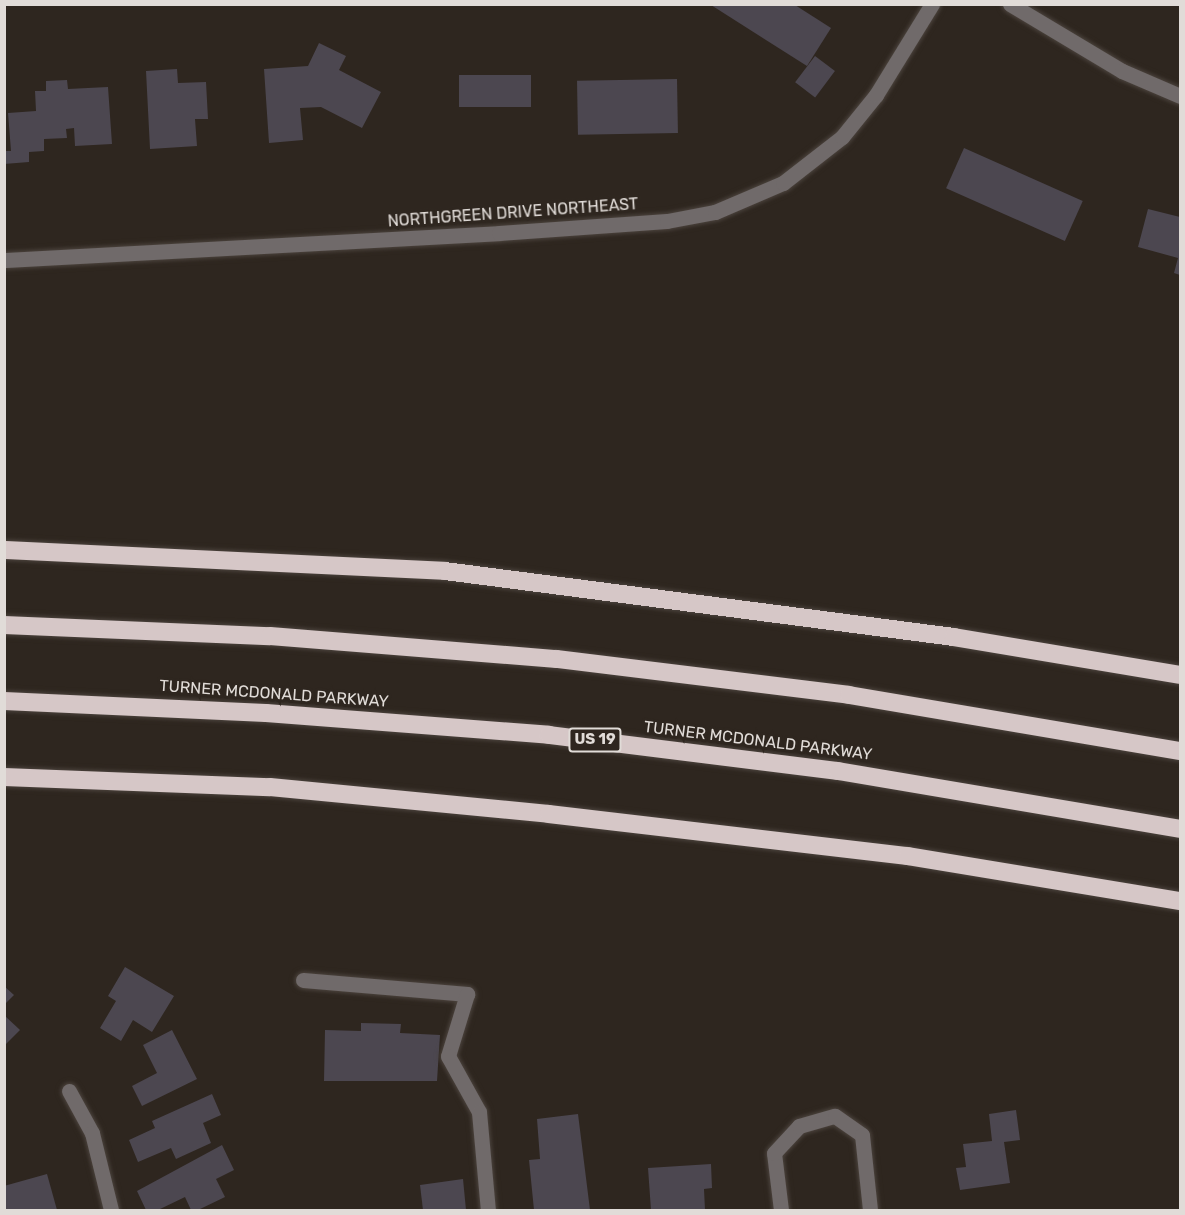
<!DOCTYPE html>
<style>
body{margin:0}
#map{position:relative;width:1185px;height:1215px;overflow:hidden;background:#2e261f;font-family:Rubik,sans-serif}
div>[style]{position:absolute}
.building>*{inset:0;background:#4c4750;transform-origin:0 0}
.roads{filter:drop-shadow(0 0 2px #4b433d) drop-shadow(0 0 2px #4b433d)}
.minor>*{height:15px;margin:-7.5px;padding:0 7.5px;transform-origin:7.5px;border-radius:7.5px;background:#706a6a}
.highway>*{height:18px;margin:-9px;padding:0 9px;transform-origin:9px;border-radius:9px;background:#d6c7c7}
span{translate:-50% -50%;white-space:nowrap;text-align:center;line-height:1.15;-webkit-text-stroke:6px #2e261f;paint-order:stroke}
.shield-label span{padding:2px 4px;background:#2e261f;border:2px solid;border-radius:4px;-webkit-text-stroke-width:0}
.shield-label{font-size:15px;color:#e1dcd8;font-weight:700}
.street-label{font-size:16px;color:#e1dcd8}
.frame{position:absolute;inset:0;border:6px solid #e1dcd8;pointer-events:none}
</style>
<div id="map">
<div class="building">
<i style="clip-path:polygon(711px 5px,795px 5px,831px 28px,807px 66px)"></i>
<i style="clip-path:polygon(319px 43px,346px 56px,339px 70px,381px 92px,362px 128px,321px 107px,300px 108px,303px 140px,269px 143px,264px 69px,308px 66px)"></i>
<i style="left:815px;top:56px;width:25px;height:33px;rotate:37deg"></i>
<i style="clip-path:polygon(177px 69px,178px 83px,206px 82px,208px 119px,195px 119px,197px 146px,150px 149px,146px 71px)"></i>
<i style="left:531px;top:75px;width:32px;height:72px;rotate:90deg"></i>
<i style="left:677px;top:79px;width:54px;height:100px;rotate:89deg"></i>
<i style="clip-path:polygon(67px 80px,68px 89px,108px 87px,112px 144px,75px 146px,74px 128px,66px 129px,67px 138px,44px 139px,44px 151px,29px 152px,29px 162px,4px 164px,4px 151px,11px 151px,8px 113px,36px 111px,35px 91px,46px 91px,46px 81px)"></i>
<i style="left:964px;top:148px;width:130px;height:44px;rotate:24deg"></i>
<i style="clip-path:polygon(1148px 209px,1180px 217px,1180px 275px,1174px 273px,1178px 258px,1138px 247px)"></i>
<i style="clip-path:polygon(125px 967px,174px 996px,152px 1032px,133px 1020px,121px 1041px,100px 1028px,116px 1001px,108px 996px)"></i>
<i style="clip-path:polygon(4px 986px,14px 995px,4px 1005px)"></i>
<i style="clip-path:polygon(4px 1015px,20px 1030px,4px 1046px)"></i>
<i style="clip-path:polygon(361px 1023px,401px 1024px,400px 1033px,440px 1035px,437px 1081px,324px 1081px,325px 1030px,361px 1031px)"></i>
<i style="clip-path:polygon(172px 1030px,197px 1079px,142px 1106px,132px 1086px,157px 1073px,143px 1045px)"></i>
<i style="clip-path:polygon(212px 1094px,221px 1115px,203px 1123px,211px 1143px,176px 1159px,171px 1148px,138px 1162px,129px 1140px,155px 1128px,152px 1121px)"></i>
<i style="clip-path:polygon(1016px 1110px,1020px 1140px,1004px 1142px,1010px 1183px,960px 1190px,956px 1168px,966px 1167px,963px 1144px,992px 1141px,989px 1114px)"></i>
<i style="clip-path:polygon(578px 1114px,590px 1210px,534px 1210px,529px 1160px,540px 1159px,537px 1119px)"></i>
<i style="clip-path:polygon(222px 1145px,234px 1170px,216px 1179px,225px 1197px,198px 1210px,191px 1210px,185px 1197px,158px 1210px,146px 1210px,137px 1191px)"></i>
<i style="clip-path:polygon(711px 1164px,712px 1188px,704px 1189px,705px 1210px,651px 1210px,648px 1168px)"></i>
<i style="clip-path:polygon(47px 1174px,57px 1210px,4px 1210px,4px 1186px)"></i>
<i style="clip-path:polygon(463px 1179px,466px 1210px,423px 1210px,420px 1185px)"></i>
</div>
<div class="roads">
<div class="minor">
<i style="left:1010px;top:4px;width:131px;rotate:30.9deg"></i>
<i style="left:1122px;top:71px;width:63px;rotate:23.3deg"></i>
<i style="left:4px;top:260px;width:496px;rotate:-3.1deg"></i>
<i style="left:499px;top:233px;width:168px;rotate:-4.1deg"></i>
<i style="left:667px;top:221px;width:49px;rotate:-10.6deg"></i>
<i style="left:715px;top:212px;width:74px;rotate:-23.1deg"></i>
<i style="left:783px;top:183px;width:75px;rotate:-37.9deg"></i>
<i style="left:842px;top:137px;width:54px;rotate:-51deg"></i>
<i style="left:876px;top:95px;width:107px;rotate:-58.4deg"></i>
<i style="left:303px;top:980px;width:165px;rotate:4.9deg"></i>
<i style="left:467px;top:994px;width:65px;rotate:107deg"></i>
<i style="left:448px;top:1056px;width:64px;rotate:61deg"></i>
<i style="left:479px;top:1112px;width:98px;rotate:84.8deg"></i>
<i style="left:69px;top:1091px;width:48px;rotate:61.3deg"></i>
<i style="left:92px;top:1133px;width:79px;rotate:76.1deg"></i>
<i style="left:781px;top:1210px;width:57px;rotate:-97deg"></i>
<i style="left:774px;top:1153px;width:37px;rotate:-47deg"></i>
<i style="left:799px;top:1126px;width:37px;rotate:-16deg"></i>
<i style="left:835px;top:1116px;width:33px;rotate:35deg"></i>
<i style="left:862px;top:1135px;width:75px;rotate:83.9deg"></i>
</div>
<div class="highway">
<i style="left:4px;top:550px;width:441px;rotate:2.7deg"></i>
<i style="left:445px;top:571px;width:513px;rotate:7.39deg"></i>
<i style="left:954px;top:637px;width:229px;rotate:9.5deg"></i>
<i style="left:4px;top:625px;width:266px;rotate:2.4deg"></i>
<i style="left:270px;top:636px;width:288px;rotate:4.6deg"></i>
<i style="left:557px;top:659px;width:294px;rotate:7deg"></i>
<i style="left:849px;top:695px;width:336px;rotate:9.6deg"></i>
<i style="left:4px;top:701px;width:262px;rotate:2.6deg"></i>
<i style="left:266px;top:713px;width:284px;rotate:4.4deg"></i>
<i style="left:549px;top:735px;width:291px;rotate:7.1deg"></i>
<i style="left:838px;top:771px;width:347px;rotate:9.6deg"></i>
<i style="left:4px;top:777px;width:266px;rotate:2.2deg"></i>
<i style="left:270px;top:787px;width:280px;rotate:5.5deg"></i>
<i style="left:549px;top:814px;width:361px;rotate:6.7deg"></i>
<i style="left:908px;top:856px;width:276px;rotate:9.4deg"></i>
</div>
</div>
<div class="shield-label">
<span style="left:595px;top:740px">US 19</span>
</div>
<div class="street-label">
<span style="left:513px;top:213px;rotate:-4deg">NORTHGREEN DRIVE NORTHEAST</span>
<span style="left:274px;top:694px;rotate:4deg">TURNER MCDONALD PARKWAY</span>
<span style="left:758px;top:741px;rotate:7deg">TURNER MCDONALD PARKWAY</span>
</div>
<div class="frame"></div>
</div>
